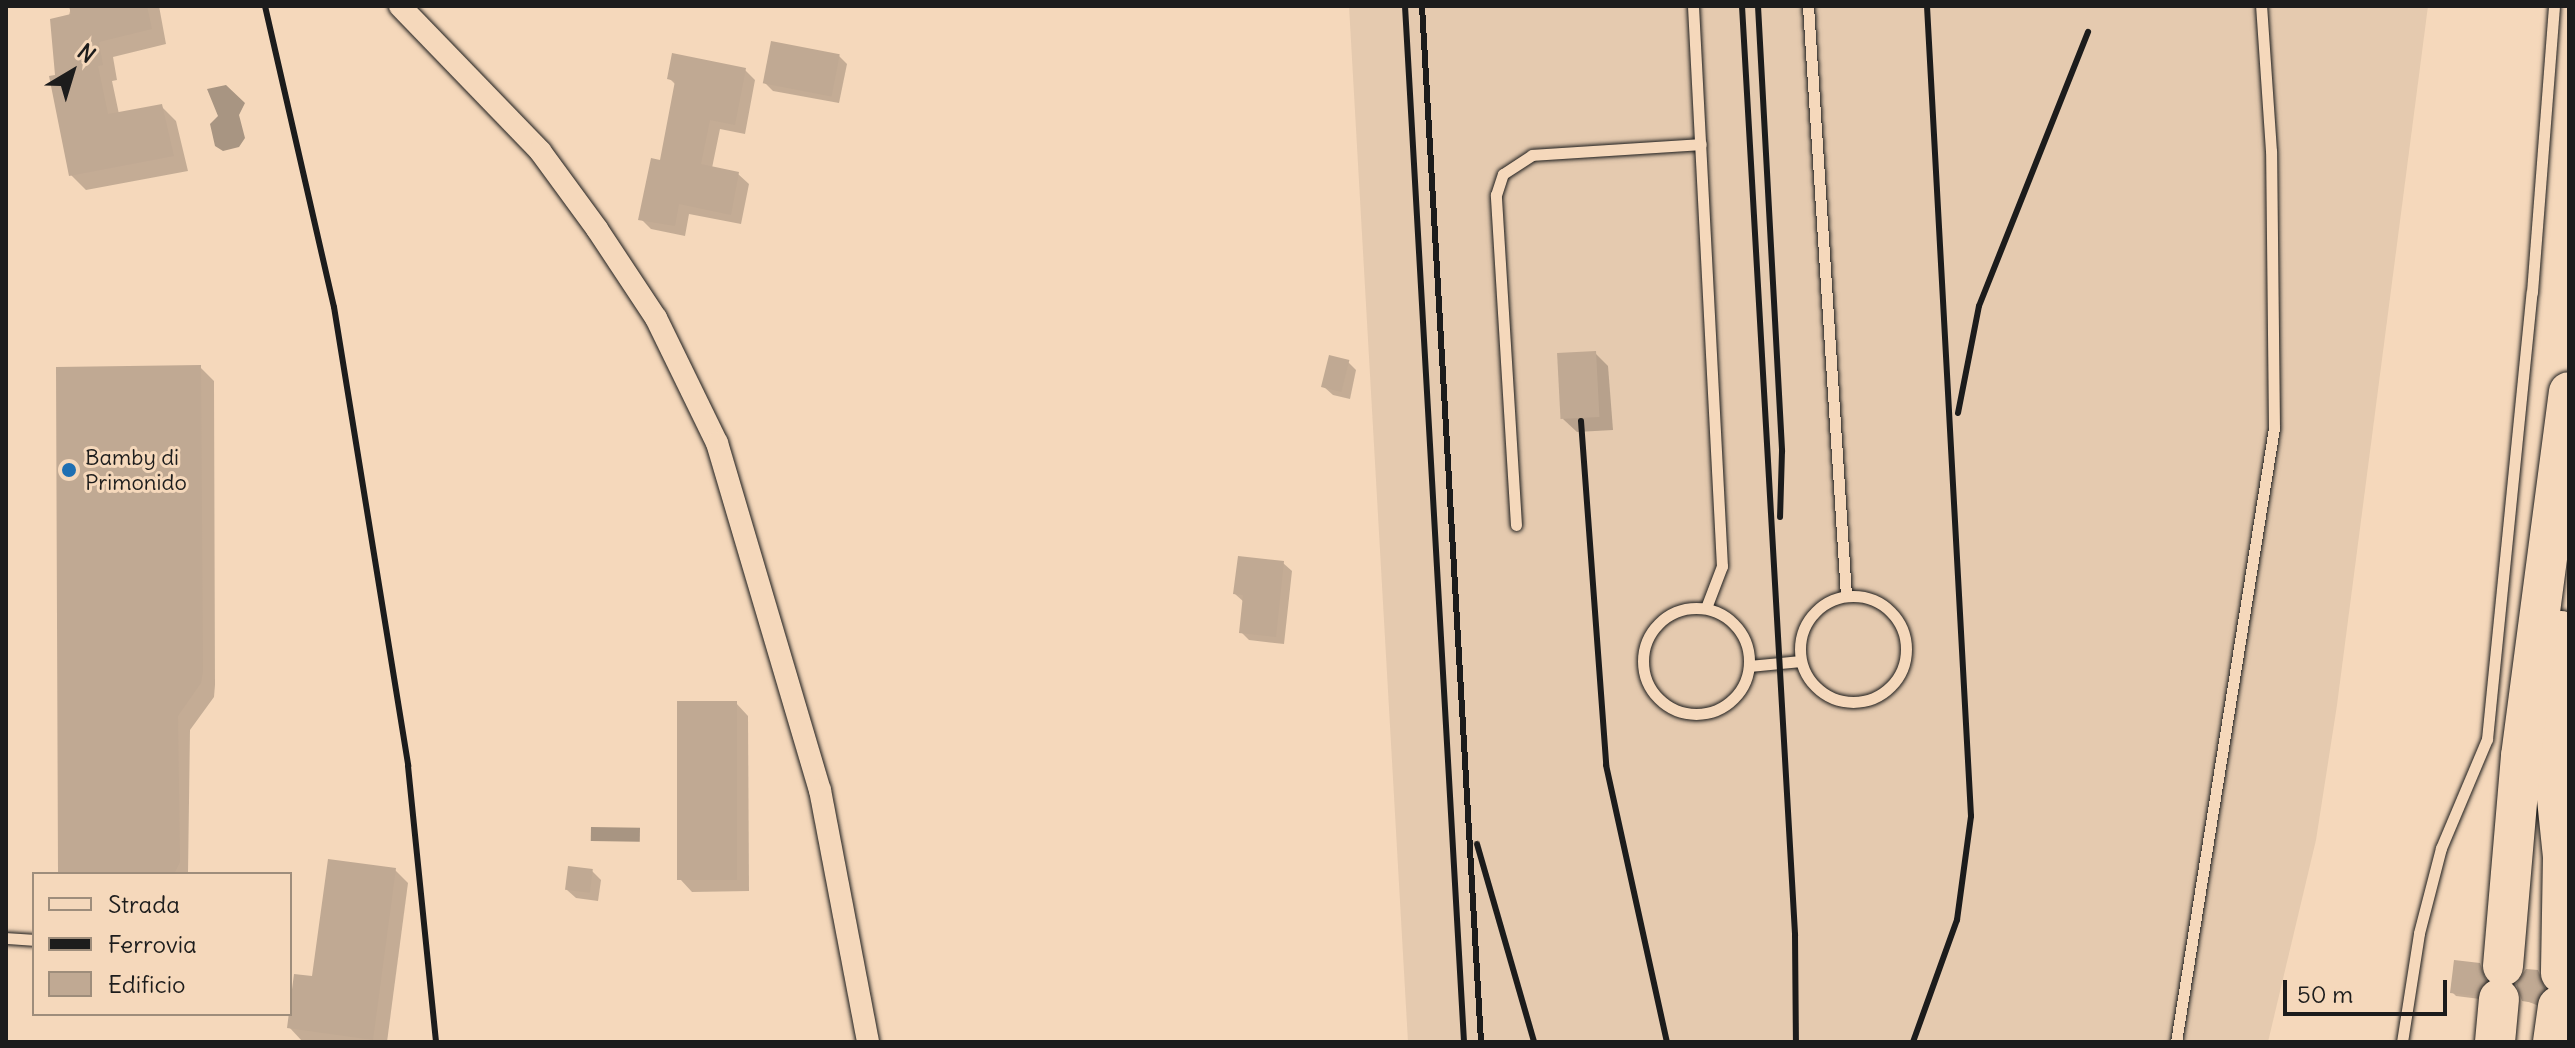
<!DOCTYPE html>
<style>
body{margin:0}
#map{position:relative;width:2575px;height:1048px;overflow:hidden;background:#f5d8bb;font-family:Delius,sans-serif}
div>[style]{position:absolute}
.built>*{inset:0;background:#e5caaf}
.water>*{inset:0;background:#a89582;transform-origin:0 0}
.shadow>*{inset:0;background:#0003}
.building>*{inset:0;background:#c0a993;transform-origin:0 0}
.roads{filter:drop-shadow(0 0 2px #1c1c1c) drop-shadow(0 0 2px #1c1c1c)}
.lane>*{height:11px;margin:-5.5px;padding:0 5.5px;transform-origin:5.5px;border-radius:5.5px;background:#f5d8bb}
.lane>.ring{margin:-5.5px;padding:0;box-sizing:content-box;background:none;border:11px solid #f5d8bb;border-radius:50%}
.street>*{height:22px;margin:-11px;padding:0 11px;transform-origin:11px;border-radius:11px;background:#f5d8bb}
.highway>*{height:40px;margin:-20px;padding:0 20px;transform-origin:20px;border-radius:20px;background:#f5d8bb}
.rail>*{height:6px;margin:-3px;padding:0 3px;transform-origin:3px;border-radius:3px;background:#1c1c1c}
.dots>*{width:22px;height:22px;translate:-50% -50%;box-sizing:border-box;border:4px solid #f5d8bb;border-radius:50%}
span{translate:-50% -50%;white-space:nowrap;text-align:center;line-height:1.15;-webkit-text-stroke:6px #f5d8bb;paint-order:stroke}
.poi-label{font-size:22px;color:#1c1c1c}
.left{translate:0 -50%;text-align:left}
.frame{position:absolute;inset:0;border:8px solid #1c1c1c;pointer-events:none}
.legend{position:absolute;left:32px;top:872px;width:260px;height:144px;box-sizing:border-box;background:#f5d8bb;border:2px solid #9e8d7b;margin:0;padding:10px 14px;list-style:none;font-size:24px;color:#1c1c1c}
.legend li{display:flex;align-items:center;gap:16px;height:40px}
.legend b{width:40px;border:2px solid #9e8d7b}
.north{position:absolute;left:32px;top:32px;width:80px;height:80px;-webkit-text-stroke:6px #f5d8bb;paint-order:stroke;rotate:38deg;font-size:22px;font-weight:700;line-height:32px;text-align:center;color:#1c1c1c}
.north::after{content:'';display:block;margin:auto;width:28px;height:36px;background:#1c1c1c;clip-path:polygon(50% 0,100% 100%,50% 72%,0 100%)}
.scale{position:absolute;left:2283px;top:980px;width:164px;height:36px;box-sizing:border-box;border:4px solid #1c1c1c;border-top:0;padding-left:10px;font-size:24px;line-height:28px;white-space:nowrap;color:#1c1c1c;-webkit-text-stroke:6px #f5d8bb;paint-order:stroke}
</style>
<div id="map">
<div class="built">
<i style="clip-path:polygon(1349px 6px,2428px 6px,2337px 705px,2316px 840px,2268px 1042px,1408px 1042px)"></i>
</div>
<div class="water">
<i style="clip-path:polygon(226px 85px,245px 103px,239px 115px,245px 138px,239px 147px,223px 151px,215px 146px,210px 124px,218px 116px,207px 89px)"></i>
<i style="left:591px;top:827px;width:49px;height:14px;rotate:1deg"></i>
</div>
<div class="shadow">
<i style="clip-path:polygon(71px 6px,159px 6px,166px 44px,113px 57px,117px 80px,112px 81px,119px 114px,161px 106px,176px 121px,188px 171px,86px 190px,71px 175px,57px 76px)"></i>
<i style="clip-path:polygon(839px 56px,847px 64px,839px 103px,773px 91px,765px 83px)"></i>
<i style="clip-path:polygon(745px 70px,755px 80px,745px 134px,720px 129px,712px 168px,738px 174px,749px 184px,741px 224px,689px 214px,685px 236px,651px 229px,641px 219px,661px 163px,677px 86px,669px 78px)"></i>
<i style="clip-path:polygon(1595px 353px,1608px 366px,1613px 430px,1577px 432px,1563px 419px)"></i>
<i style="clip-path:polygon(1348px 362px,1356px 370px,1350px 399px,1333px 395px,1324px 387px)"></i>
<i style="clip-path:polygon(200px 367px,214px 381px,215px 685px,214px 697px,190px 730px,188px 874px,60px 874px)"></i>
<i style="clip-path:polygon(1283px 563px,1292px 571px,1284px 644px,1249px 640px,1241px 632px,1244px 602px,1235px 594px)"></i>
<i style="clip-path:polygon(736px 703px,748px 716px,749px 891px,692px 892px,680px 879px)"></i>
<i style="clip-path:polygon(395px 870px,408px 883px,387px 1042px,302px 1041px,289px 1027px,314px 978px)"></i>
<i style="clip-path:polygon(592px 871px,601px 880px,598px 901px,576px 898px,567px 890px)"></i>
<i style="clip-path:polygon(2479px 965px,2489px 985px,2480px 999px,2456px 996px,2452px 992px)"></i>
<i style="clip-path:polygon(2537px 972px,2547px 993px,2539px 1006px,2524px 1000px)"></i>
</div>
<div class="building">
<i style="clip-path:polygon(69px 6px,147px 6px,152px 29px,99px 42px,103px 65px,98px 66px,108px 114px,162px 104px,174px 156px,69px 176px,49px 76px,55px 75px,50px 19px,71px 14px)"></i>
<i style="left:771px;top:41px;width:70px;height:43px;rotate:11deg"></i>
<i style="clip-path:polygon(672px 53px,746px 68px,735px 125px,710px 120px,701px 164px,739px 172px,731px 215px,679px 204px,675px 226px,638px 220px,651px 158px,660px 160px,675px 81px,667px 79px)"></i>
<i style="left:1596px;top:351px;width:66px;height:39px;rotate:87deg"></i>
<i style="left:1329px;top:355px;width:21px;height:33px;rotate:14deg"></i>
<i style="clip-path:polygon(201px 365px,203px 671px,201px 683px,178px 716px,180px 862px,174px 874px,58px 874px,56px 367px)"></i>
<i style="clip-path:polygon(1238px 556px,1284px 561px,1276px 637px,1239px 633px,1243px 595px,1233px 594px)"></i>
<i style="left:677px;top:701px;width:60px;height:179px"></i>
<i style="clip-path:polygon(328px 859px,396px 868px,373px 1040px,287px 1028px,294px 974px,312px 976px)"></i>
<i style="left:568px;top:866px;width:25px;height:24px;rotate:7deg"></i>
<i style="clip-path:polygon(2454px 960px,2480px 963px,2486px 981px,2476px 996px,2450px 993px)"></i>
<i style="clip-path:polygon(2526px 969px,2538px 970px,2545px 988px,2535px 1003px,2522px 1001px,2516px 984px)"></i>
</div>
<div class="roads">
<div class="lane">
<i style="left:1693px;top:6px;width:561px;rotate:87.04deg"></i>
<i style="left:1722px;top:566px;width:45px;rotate:110.9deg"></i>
<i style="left:1808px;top:6px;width:591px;rotate:86.31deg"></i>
<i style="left:1516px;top:525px;width:331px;rotate:-93.5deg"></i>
<i style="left:1496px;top:195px;width:22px;rotate:-72deg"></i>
<i style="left:1503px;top:174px;width:35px;rotate:-33deg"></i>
<i style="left:1532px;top:155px;width:169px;rotate:-3.7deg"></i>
<i class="ring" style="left:1800px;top:596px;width:95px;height:95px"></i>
<i class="ring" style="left:1643px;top:608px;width:95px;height:95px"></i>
<i style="left:1749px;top:666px;width:52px;rotate:-5.5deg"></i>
<i style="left:6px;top:938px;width:28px;rotate:4deg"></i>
<i style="left:2176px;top:1042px;width:622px;rotate:-80.93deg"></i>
<i style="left:2274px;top:428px;width:277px;rotate:-90.6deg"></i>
<i style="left:2271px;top:151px;width:145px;rotate:-93.9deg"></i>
<i style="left:2402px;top:1042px;width:110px;rotate:-81.1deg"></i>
<i style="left:2419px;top:933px;width:88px;rotate:-75.5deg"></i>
<i style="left:2441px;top:848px;width:118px;rotate:-67.1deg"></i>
<i style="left:2487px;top:739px;width:449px;rotate:-84.3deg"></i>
<i style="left:2532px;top:292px;width:287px;rotate:-85.6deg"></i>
</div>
<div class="street">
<i style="left:400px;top:6px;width:202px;rotate:46deg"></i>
<i style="left:540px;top:151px;width:97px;rotate:53.8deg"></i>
<i style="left:597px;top:229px;width:107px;rotate:56.5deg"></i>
<i style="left:656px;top:318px;width:139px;rotate:64deg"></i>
<i style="left:717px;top:443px;width:362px;rotate:73.5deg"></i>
<i style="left:820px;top:790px;width:257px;rotate:79.2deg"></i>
</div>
<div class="highway">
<i style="left:2561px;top:631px;width:100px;rotate:89.4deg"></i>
<i style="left:2547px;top:702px;width:155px;rotate:84.1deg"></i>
<i style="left:2563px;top:856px;width:117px;rotate:91deg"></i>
<i style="left:2503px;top:966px;width:211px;rotate:-85.1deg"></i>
<i style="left:2521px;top:756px;width:367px;rotate:-82.5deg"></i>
<i style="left:2495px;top:1042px;width:43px;rotate:-84.7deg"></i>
<i style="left:2553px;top:1042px;width:36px;rotate:-82deg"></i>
</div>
</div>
<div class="rail">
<i style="left:265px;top:6px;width:309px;rotate:77.1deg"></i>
<i style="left:334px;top:307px;width:465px;rotate:80.8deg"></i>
<i style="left:408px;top:766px;width:277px;rotate:84.2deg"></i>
<i style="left:1405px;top:6px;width:1038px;rotate:86.74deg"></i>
<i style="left:1422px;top:6px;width:1038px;rotate:86.74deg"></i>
<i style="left:1742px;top:6px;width:931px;rotate:86.73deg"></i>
<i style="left:1795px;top:935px;width:107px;rotate:89.5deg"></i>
<i style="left:1758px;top:6px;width:446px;rotate:86.9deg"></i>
<i style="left:1782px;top:451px;width:66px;rotate:91.7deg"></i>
<i style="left:1958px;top:413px;width:109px;rotate:-78.9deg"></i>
<i style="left:1979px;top:306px;width:295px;rotate:-68.3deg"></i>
<i style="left:1581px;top:421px;width:345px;rotate:85.8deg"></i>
<i style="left:1606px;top:765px;width:284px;rotate:77.6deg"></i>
<i style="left:1477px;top:844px;width:206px;rotate:73.9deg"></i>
<i style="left:1913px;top:1042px;width:130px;rotate:-70.2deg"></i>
<i style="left:1957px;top:920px;width:105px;rotate:-82.3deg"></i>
<i style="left:1971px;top:816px;width:811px;rotate:-93.11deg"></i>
</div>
<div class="dots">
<i style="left:69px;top:470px;background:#1f6fb2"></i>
</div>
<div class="poi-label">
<span class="left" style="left:85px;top:470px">Bamby di<br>Primonido</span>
</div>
<div class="frame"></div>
<ul class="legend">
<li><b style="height:10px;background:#f5d8bb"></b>Strada</li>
<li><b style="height:10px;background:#1c1c1c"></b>Ferrovia</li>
<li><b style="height:22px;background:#c0a993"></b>Edificio</li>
</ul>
<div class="north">N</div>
<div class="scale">50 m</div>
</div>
